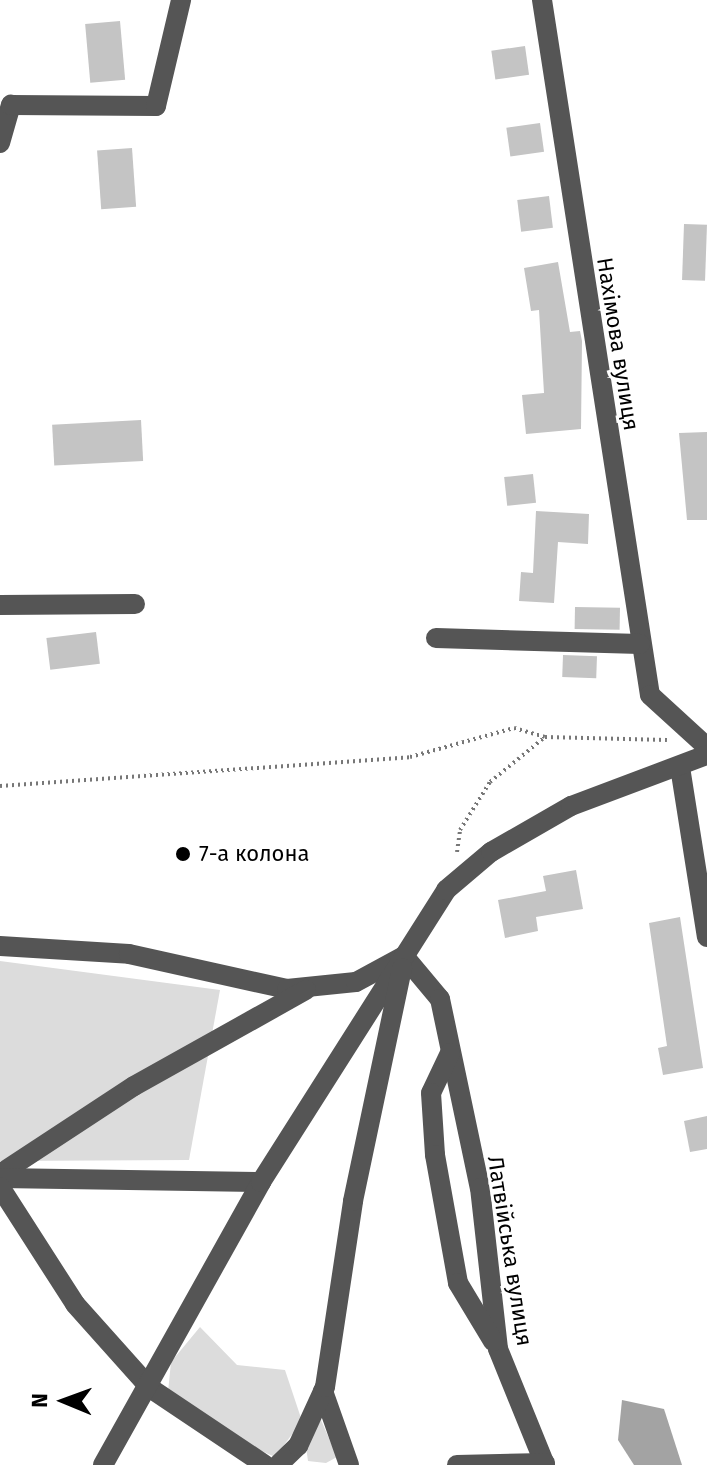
<!DOCTYPE html>
<meta charset="utf-8">
<style>
body{margin:0}
#map{position:relative;width:707px;height:1465px;overflow:hidden;background:#fff;font-family:"Fira Sans",sans-serif}
div>[style]{position:absolute}
.green>*{inset:0;background:#dcdcdc}
.water>*{inset:0;background:#a3a3a3}
.building>*{inset:0;background:#c4c4c4;transform-origin:0 0}
.path>*{height:4px;margin-top:-2px;transform-origin:0;background:repeating-linear-gradient(90deg,#777 0 2px,transparent 0 6px)}
.minor>*{height:20px;margin:-10px;padding:0 10px;transform-origin:10px;border-radius:10px;background:#555}
.dots>*{width:22px;height:22px;translate:-50% -50%;box-sizing:border-box;border:4px solid #fff;border-radius:50%}
span{translate:-50% -50%;white-space:nowrap;text-align:center;line-height:1.15;-webkit-text-stroke:6px #fff;paint-order:stroke}
.street-label{font-size:22px;color:#000}
.poi-label{font-size:22px;color:#000}
.left{translate:0 -50%;text-align:left}
.north{position:absolute;left:24px;top:1361px;width:80px;height:80px;-webkit-text-stroke:6px #fff;paint-order:stroke;rotate:271deg;font-size:22px;font-weight:700;line-height:32px;text-align:center;color:#000}
.north::after{content:'';display:block;margin:auto;width:28px;height:36px;background:#000;clip-path:polygon(50% 0,100% 100%,50% 72%,0 100%)}
</style>
<div id="map">
<div class="green">
<i style="clip-path:polygon(0 961px,220px 990px,189px 1160px,0 1161px)"></i>
<i style="clip-path:polygon(200px 1327px,237px 1365px,285px 1370px,302px 1421px,275px 1457px,228px 1436px,168px 1392px,171px 1362px)"></i>
<i style="clip-path:polygon(321px 1420px,337px 1457px,326px 1463px,308px 1461px,306px 1447px)"></i>
</div>
<div class="water">
<i style="clip-path:polygon(622px 1400px,664px 1409px,682px 1465px,634px 1465px,618px 1440px)"></i>
</div>
<div class="building">
<i style="left:120px;top:21px;width:59px;height:35px;rotate:85deg"></i>
<i style="left:525px;top:46px;width:29px;height:34px;rotate:82deg"></i>
<i style="left:540px;top:123px;width:29px;height:34px;rotate:82deg"></i>
<i style="left:132px;top:148px;width:59px;height:35px;rotate:86deg"></i>
<i style="left:549px;top:196px;width:32px;height:32px;rotate:83deg"></i>
<i style="left:684px;top:224px;width:23px;height:56px;rotate:2deg"></i>
<i style="clip-path:polygon(558px 262px,570px 332px,580px 331px,582px 341px,581px 429px,526px 434px,522px 395px,544px 393px,539px 310px,531px 311px,524px 268px)"></i>
<i style="left:141px;top:420px;width:41px;height:89px;rotate:87deg"></i>
<i style="clip-path:polygon(707px 432px,707px 520px,687px 520px,679px 433px)"></i>
<i style="left:533px;top:474px;width:29px;height:29px;rotate:84deg"></i>
<i style="clip-path:polygon(536px 511px,589px 514px,588px 544px,558px 542px,554px 603px,519px 601px,521px 572px,533px 573px)"></i>
<i style="left:575px;top:607px;width:45px;height:22px;rotate:1deg"></i>
<i style="left:96px;top:632px;width:32px;height:50px;rotate:83deg"></i>
<i style="left:563px;top:655px;width:34px;height:22px;rotate:2deg"></i>
<i style="clip-path:polygon(576px 870px,583px 909px,536px 917px,538px 931px,505px 938px,498px 900px,546px 891px,543px 876px)"></i>
<i style="clip-path:polygon(680px 917px,703px 1068px,663px 1075px,658px 1048px,667px 1046px,649px 923px)"></i>
<i style="clip-path:polygon(707px 1116px,707px 1149px,690px 1152px,684px 1121px)"></i>
</div>
<div class="path">
<i style="left:0;top:786px;width:411px;rotate:-4deg"></i>
<i style="left:410px;top:757px;width:108px;rotate:-15.6deg"></i>
<i style="left:514px;top:728px;width:32px;rotate:16deg"></i>
<i style="left:545px;top:737px;width:122px;rotate:1.4deg"></i>
<i style="left:457px;top:852px;width:22px;rotate:-82deg"></i>
<i style="left:460px;top:830px;width:57px;rotate:-58deg"></i>
<i style="left:490px;top:782px;width:71px;rotate:-39.3deg"></i>
</div>
<div class="minor">
<i style="left:542px;top:0;width:703px;rotate:81.17deg"></i>
<i style="left:650px;top:695px;width:77px;rotate:42.4deg"></i>
<i style="left:0;top:143px;width:40px;rotate:-74deg"></i>
<i style="left:11px;top:105px;width:145px;rotate:0.4deg"></i>
<i style="left:156px;top:106px;width:109px;rotate:-76.7deg"></i>
<i style="left:0;top:605px;width:135px;rotate:-0.4deg"></i>
<i style="left:436px;top:638px;width:204px;rotate:1.7deg"></i>
<i style="left:680px;top:767px;width:172px;rotate:81deg"></i>
<i style="left:0;top:946px;width:129px;rotate:3.5deg"></i>
<i style="left:129px;top:954px;width:162px;rotate:12.5deg"></i>
<i style="left:287px;top:989px;width:69px;rotate:-5.8deg"></i>
<i style="left:356px;top:982px;width:55px;rotate:-28.4deg"></i>
<i style="left:404px;top:956px;width:56px;rotate:50.1deg"></i>
<i style="left:440px;top:999px;width:193px;rotate:78.1deg"></i>
<i style="left:480px;top:1188px;width:162px;rotate:83.6deg"></i>
<i style="left:498px;top:1349px;width:125px;rotate:67.9deg"></i>
<i style="left:450px;top:1053px;width:44px;rotate:115.4deg"></i>
<i style="left:431px;top:1093px;width:62px;rotate:86.3deg"></i>
<i style="left:435px;top:1155px;width:130px;rotate:79.8deg"></i>
<i style="left:458px;top:1283px;width:68px;rotate:58.9deg"></i>
<i style="left:0;top:1174px;width:160px;rotate:-33.3deg"></i>
<i style="left:134px;top:1086px;width:197px;rotate:-29.2deg"></i>
<i style="left:0;top:1178px;width:261px;rotate:0.9deg"></i>
<i style="left:0;top:1187px;width:139px;rotate:57.3deg"></i>
<i style="left:75px;top:1304px;width:113px;rotate:48.2deg"></i>
<i style="left:150px;top:1388px;width:138px;rotate:33.8deg"></i>
<i style="left:323px;top:1391px;width:78px;rotate:70.6deg"></i>
<i style="left:103px;top:1465px;width:324px;rotate:-60.8deg"></i>
<i style="left:261px;top:1182px;width:346px;rotate:-57.6deg"></i>
<i style="left:446px;top:890px;width:59px;rotate:-40.2deg"></i>
<i style="left:491px;top:852px;width:92px;rotate:-29.9deg"></i>
<i style="left:571px;top:806px;width:145px;rotate:-20.6deg"></i>
<i style="left:278px;top:1465px;width:28px;rotate:-44deg"></i>
<i style="left:298px;top:1446px;width:65px;rotate:-65.4deg"></i>
<i style="left:325px;top:1387px;width:188px;rotate:-81.4deg"></i>
<i style="left:353px;top:1201px;width:238px;rotate:-78.1deg"></i>
<i style="left:457px;top:1465px;width:88px;rotate:-1.3deg"></i>
</div>
<div class="dots">
<i style="left:183px;top:854px;background:#000"></i>
</div>
<div class="street-label">
<span style="left:618px;top:344px;rotate:81deg">Нахімова вулиця</span>
<span style="left:510px;top:1251px;rotate:81deg">Латвiйська вулиця</span>
</div>
<div class="poi-label">
<span class="left" style="left:199px;top:854px">7-а колона</span>
</div>
<div class="north">N</div>
</div>
